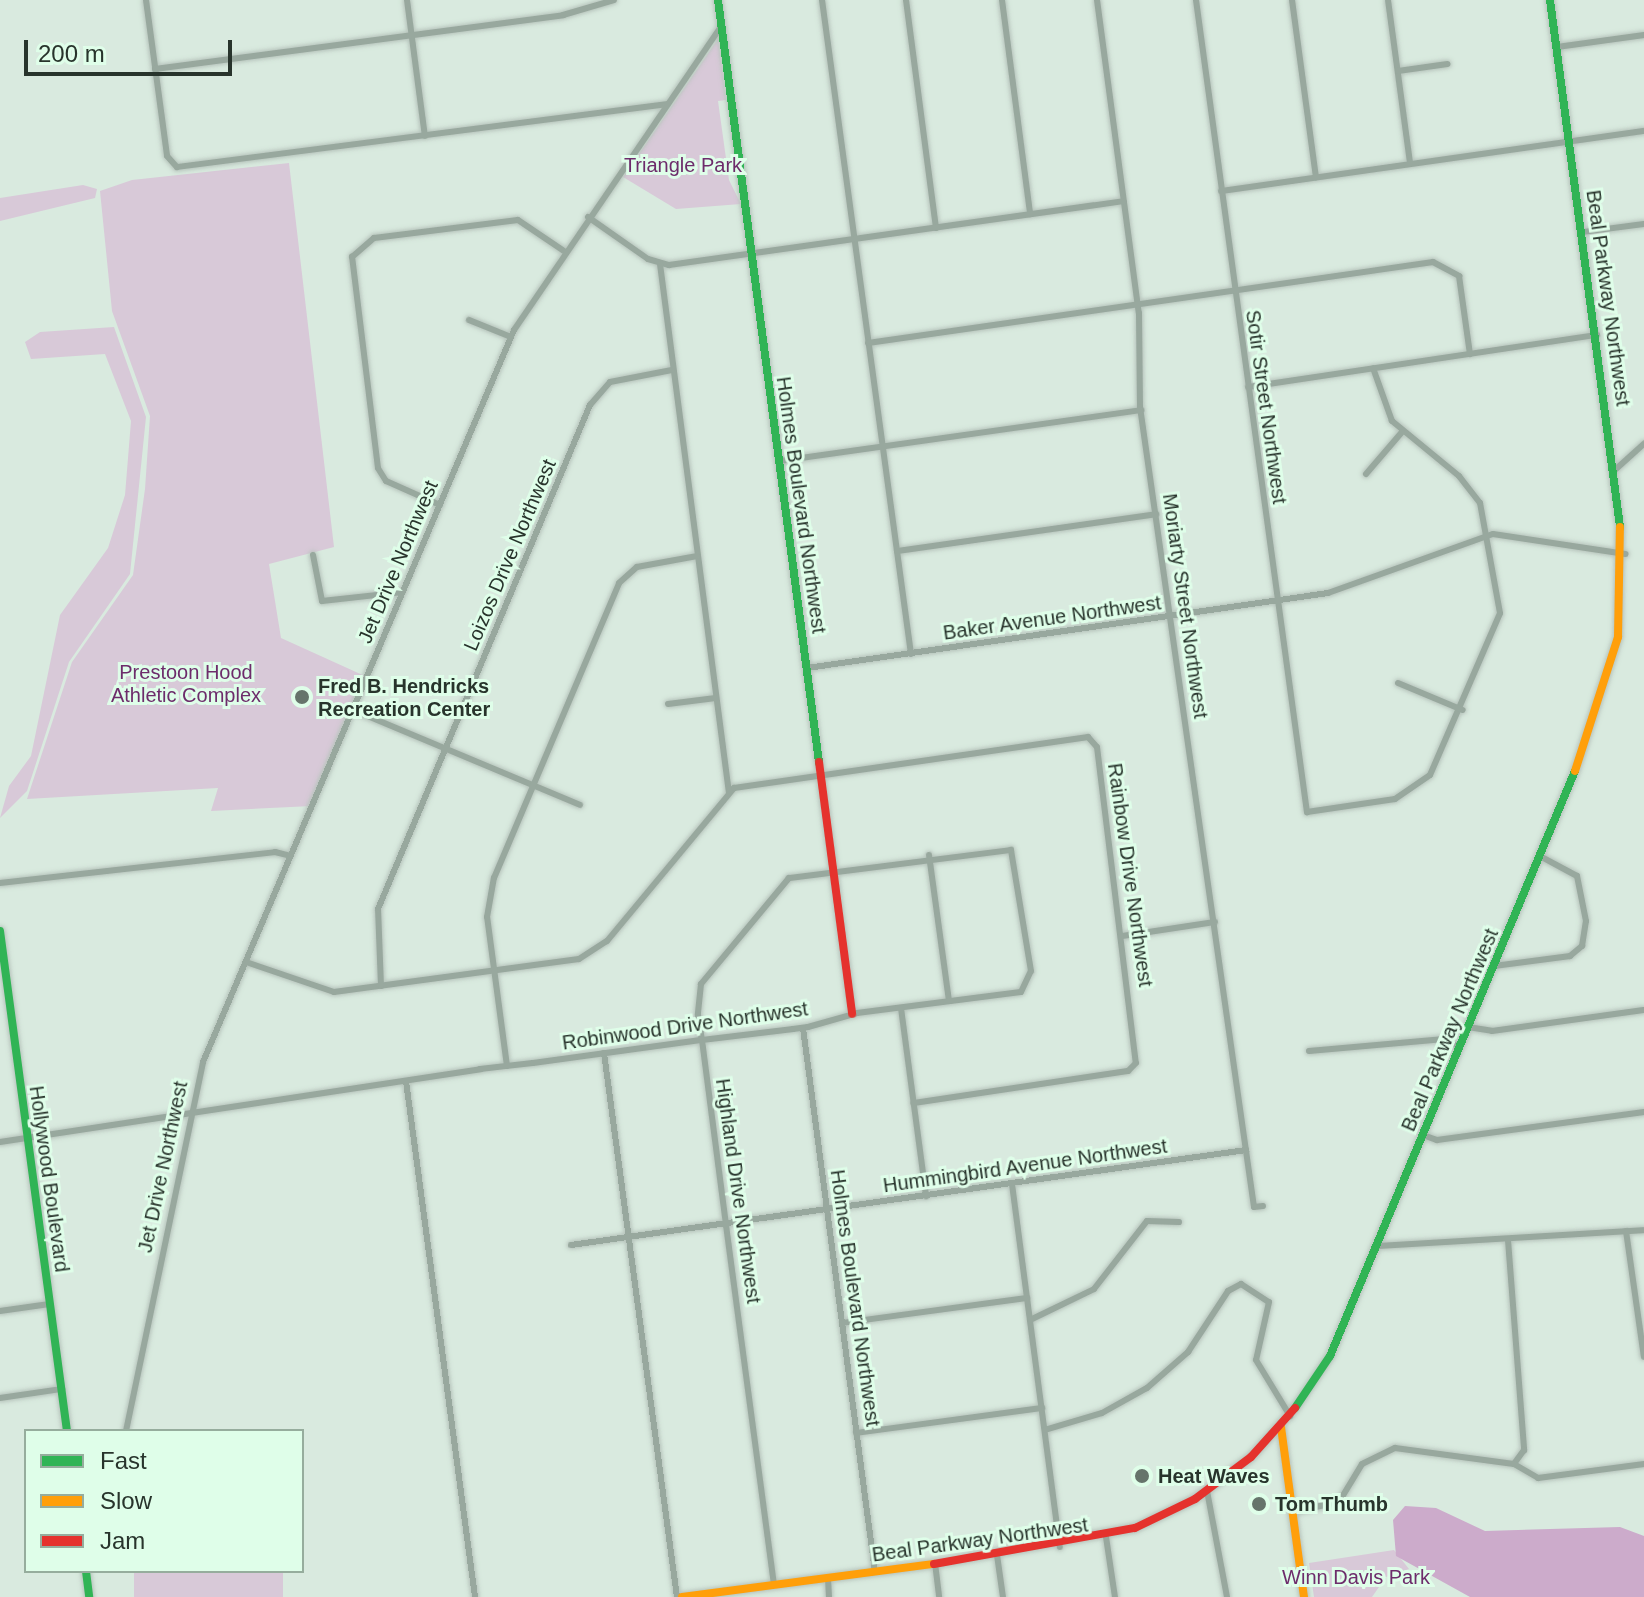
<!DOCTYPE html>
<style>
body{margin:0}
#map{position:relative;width:1644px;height:1597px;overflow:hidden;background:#d9eadf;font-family:Helvetica,sans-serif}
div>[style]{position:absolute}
.green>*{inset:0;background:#d8c9d8;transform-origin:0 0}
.water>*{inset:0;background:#ccabcb}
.roads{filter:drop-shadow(0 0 2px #b7c4bc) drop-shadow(0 0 2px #b7c4bc)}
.street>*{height:6px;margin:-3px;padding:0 3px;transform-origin:3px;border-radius:3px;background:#98a89e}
.fast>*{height:8px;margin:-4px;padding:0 4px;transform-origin:4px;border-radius:4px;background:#30b455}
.slow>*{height:8px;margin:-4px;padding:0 4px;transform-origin:4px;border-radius:4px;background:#ff9f0a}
.jam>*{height:8px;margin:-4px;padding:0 4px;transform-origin:4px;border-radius:4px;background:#e5322d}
.dots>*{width:22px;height:22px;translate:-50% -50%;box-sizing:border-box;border:4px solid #dffee9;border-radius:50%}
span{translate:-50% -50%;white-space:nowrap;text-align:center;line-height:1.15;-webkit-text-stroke:6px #dffee9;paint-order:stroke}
.park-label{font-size:20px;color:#6d2c6b}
.street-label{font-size:20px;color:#28342c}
.poi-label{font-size:20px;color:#28342c;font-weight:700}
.left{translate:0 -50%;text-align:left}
.legend{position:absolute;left:24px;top:1429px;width:280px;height:144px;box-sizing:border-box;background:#dffee9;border:2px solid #96ad9d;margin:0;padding:10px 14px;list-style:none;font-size:24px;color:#28342c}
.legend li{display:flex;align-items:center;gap:16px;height:40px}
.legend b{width:40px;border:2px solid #96ad9d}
.scale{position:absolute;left:24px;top:40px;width:208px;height:36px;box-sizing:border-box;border:4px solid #28342c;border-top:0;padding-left:10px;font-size:24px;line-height:28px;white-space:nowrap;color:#28342c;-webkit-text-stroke:6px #dffee9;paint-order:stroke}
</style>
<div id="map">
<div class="green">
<i style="clip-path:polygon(718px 39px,726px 100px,718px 101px,729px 180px,741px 204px,676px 209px,623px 177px)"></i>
<i style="clip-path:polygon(289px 163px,334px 547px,269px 564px,281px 638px,367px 677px,312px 806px,211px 811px,218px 788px,27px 799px,72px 662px,133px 575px,145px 489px,150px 416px,112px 311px,100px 191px,132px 180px)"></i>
<i style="clip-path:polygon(83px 185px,97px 189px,95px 198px,0 221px,0 198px)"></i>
<i style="clip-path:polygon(114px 327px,146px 417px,130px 574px,69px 662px,27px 791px,0 818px,9px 786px,31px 756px,60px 615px,108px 548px,125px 495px,131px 421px,105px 354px,31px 359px,25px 342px,40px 332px)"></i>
<i style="clip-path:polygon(1394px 1550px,1409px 1569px,1386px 1577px,1372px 1597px,1314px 1597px,1309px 1563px)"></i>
<i style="left:134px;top:1571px;width:149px;height:26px"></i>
</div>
<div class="water">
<i style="clip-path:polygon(1405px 1506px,1436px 1508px,1485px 1531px,1620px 1527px,1644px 1536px,1644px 1597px,1470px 1597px,1396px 1556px,1393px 1520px)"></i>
</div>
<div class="roads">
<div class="street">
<i style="left:146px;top:0;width:157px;rotate:82.3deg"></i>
<i style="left:167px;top:156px;width:15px;rotate:48deg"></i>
<i style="left:177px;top:167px;width:494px;rotate:-7.3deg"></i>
<i style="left:407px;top:0;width:137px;rotate:82.5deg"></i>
<i style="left:822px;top:0;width:660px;rotate:82.25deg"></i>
<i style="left:906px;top:0;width:230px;rotate:82.5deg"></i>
<i style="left:1002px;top:0;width:216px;rotate:82.5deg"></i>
<i style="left:1097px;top:0;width:316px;rotate:82.4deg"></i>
<i style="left:1139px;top:313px;width:94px;rotate:89.4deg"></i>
<i style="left:1140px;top:407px;width:808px;rotate:81.89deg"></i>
<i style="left:1254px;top:1207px;width:9px;rotate:-6deg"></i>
<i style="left:1196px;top:0;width:820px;rotate:82.22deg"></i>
<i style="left:1307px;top:812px;width:89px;rotate:-8.4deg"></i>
<i style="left:1395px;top:799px;width:42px;rotate:-34.4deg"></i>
<i style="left:1430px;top:775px;width:176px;rotate:-66.6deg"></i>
<i style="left:1500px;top:613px;width:112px;rotate:-100.3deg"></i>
<i style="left:1480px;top:503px;width:34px;rotate:-128deg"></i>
<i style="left:1459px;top:476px;width:87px;rotate:-140.6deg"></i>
<i style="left:1392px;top:421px;width:56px;rotate:-109.7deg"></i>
<i style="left:1292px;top:0;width:179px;rotate:82.3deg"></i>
<i style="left:1388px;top:0;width:164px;rotate:82.3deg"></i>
<i style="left:1557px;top:47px;width:88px;rotate:-7.9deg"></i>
<i style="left:155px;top:69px;width:412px;rotate:-7.5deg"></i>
<i style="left:563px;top:15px;width:53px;rotate:-16.4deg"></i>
<i style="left:1398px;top:71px;width:50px;rotate:-8deg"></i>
<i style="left:1221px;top:191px;width:427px;rotate:-8.1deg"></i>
<i style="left:588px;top:217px;width:73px;rotate:35deg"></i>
<i style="left:648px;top:259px;width:22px;rotate:16deg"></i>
<i style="left:669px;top:265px;width:459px;rotate:-8deg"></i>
<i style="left:1583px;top:232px;width:62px;rotate:-7.5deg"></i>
<i style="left:660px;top:264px;width:533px;rotate:82.57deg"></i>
<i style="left:469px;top:320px;width:45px;rotate:22deg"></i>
<i style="left:868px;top:343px;width:571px;rotate:-8.16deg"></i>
<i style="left:1433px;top:262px;width:30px;rotate:28deg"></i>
<i style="left:1459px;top:276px;width:79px;rotate:82deg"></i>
<i style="left:1248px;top:387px;width:353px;rotate:-8.5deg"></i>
<i style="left:779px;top:461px;width:366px;rotate:-8deg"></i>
<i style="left:1616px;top:469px;width:38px;rotate:-42deg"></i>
<i style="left:1366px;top:474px;width:55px;rotate:-49.4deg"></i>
<i style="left:440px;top:505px;width:59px;rotate:-156deg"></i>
<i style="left:386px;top:481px;width:15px;rotate:-122deg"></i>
<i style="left:378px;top:468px;width:213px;rotate:-97deg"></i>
<i style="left:352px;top:257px;width:29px;rotate:-41deg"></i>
<i style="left:374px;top:238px;width:145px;rotate:-7.1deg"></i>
<i style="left:518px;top:220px;width:55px;rotate:34deg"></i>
<i style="left:897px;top:551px;width:262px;rotate:-8.1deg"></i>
<i style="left:313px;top:555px;width:47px;rotate:78.9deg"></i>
<i style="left:322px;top:601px;width:81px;rotate:-6.3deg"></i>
<i style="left:807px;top:668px;width:526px;rotate:-8.19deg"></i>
<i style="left:1328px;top:593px;width:175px;rotate:-19.7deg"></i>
<i style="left:1493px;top:534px;width:134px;rotate:8.6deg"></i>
<i style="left:1398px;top:683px;width:70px;rotate:22.6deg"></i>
<i style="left:668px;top:704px;width:48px;rotate:-7.1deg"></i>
<i style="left:353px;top:710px;width:246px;rotate:22.7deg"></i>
<i style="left:929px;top:855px;width:147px;rotate:82.2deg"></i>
<i style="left:0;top:883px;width:277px;rotate:-6.4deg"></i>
<i style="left:275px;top:852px;width:16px;rotate:14deg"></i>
<i style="left:1122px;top:936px;width:94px;rotate:-8.6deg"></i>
<i style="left:246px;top:962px;width:93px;rotate:18.8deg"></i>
<i style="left:334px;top:992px;width:247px;rotate:-7.7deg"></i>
<i style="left:579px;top:959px;width:33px;rotate:-33deg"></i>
<i style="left:607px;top:941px;width:199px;rotate:-50.3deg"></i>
<i style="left:734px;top:788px;width:358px;rotate:-8.2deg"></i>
<i style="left:1088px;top:737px;width:13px;rotate:48deg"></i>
<i style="left:1097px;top:747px;width:318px;rotate:83deg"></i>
<i style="left:1136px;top:1063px;width:11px;rotate:135deg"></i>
<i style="left:1128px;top:1071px;width:217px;rotate:171.5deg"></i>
<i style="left:1494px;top:966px;width:77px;rotate:-7.5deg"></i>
<i style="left:1570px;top:956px;width:16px;rotate:-40deg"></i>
<i style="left:1582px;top:946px;width:25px;rotate:-81deg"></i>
<i style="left:1586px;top:921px;width:46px;rotate:-101.3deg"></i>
<i style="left:1577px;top:876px;width:42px;rotate:-151.6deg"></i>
<i style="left:381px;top:986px;width:77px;rotate:-92.2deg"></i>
<i style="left:378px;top:909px;width:547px;rotate:-67.19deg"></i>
<i style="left:590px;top:405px;width:30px;rotate:-49deg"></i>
<i style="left:610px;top:382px;width:63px;rotate:-11deg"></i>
<i style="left:901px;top:1008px;width:190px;rotate:82.4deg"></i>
<i style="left:1468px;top:1027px;width:24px;rotate:9deg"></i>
<i style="left:1492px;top:1031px;width:153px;rotate:-7.9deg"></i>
<i style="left:803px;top:1028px;width:549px;rotate:82.46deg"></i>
<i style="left:1309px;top:1051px;width:136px;rotate:-5.1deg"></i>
<i style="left:1444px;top:1039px;width:18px;rotate:27deg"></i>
<i style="left:604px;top:1053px;width:549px;rotate:82.36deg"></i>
<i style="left:507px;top:1066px;width:150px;rotate:-97.6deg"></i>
<i style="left:487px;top:917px;width:40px;rotate:-80deg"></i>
<i style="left:494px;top:878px;width:320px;rotate:-67deg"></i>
<i style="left:619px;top:583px;width:24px;rotate:-42deg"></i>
<i style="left:637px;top:567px;width:61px;rotate:-10.4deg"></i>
<i style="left:406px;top:1081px;width:521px;rotate:82.38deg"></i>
<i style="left:1423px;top:1135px;width:15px;rotate:20deg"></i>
<i style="left:1437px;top:1140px;width:209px;rotate:-7.7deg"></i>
<i style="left:0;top:1142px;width:486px;rotate:-8.6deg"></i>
<i style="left:480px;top:1069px;width:53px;rotate:-6.5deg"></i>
<i style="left:533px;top:1063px;width:171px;rotate:-7.8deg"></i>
<i style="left:702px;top:1040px;width:92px;rotate:-6.9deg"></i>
<i style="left:793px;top:1029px;width:15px;rotate:-8deg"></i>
<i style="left:808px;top:1027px;width:51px;rotate:-15.9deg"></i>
<i style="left:857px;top:1013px;width:165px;rotate:-7.3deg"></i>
<i style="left:1021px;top:992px;width:23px;rotate:-65deg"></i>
<i style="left:1031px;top:971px;width:123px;rotate:-99.4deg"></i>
<i style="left:1011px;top:850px;width:224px;rotate:172.8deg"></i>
<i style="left:789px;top:878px;width:138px;rotate:129.7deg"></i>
<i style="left:701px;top:984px;width:31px;rotate:96deg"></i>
<i style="left:698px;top:1015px;width:25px;rotate:81deg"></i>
<i style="left:702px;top:1040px;width:187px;rotate:82.6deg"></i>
<i style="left:726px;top:1225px;width:363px;rotate:82.4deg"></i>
<i style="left:1012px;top:1184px;width:366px;rotate:82.5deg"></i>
<i style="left:1626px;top:1231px;width:127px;rotate:81.9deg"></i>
<i style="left:1508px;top:1240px;width:211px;rotate:85.6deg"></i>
<i style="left:1524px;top:1450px;width:17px;rotate:126deg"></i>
<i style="left:571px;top:1245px;width:682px;rotate:-8.01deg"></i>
<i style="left:1377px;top:1246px;width:267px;rotate:-3.4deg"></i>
<i style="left:0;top:1311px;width:50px;rotate:-8deg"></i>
<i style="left:1030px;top:1320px;width:71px;rotate:-25.8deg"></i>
<i style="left:1094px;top:1289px;width:86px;rotate:-52.1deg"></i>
<i style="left:1147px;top:1221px;width:32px;rotate:2deg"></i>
<i style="left:842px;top:1323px;width:187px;rotate:-7.7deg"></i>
<i style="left:0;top:1398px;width:63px;rotate:-8.3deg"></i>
<i style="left:1045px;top:1430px;width:59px;rotate:-16.6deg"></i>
<i style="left:1102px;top:1413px;width:51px;rotate:-29.1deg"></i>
<i style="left:1147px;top:1388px;width:55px;rotate:-41.3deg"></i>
<i style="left:1188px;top:1352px;width:73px;rotate:-56.7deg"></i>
<i style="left:1228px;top:1291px;width:15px;rotate:-28deg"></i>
<i style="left:1241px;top:1284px;width:33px;rotate:33deg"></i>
<i style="left:1269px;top:1302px;width:59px;rotate:102.6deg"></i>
<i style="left:1256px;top:1360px;width:66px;rotate:58.7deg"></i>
<i style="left:126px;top:1431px;width:377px;rotate:-78.2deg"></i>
<i style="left:203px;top:1062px;width:795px;rotate:-66.98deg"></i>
<i style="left:514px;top:330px;width:367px;rotate:-55.7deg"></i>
<i style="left:856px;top:1433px;width:188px;rotate:-7.7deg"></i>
<i style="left:1207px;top:1491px;width:108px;rotate:79.3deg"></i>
<i style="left:1292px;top:1512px;width:48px;rotate:-12deg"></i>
<i style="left:1339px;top:1502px;width:44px;rotate:-58.8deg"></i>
<i style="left:1362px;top:1464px;width:37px;rotate:-26deg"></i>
<i style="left:1395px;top:1448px;width:120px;rotate:7.7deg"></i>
<i style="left:1514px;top:1464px;width:28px;rotate:30deg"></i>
<i style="left:1538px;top:1478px;width:107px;rotate:-7.5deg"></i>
<i style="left:1106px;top:1537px;width:61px;rotate:81.5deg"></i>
<i style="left:997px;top:1555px;width:42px;rotate:81.9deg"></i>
<i style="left:935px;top:1563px;width:34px;rotate:83deg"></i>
<i style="left:828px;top:1578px;width:19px;rotate:87deg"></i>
</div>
<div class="fast">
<i style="left:718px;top:0;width:769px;rotate:82.45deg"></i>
<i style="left:1550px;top:0;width:532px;rotate:82.43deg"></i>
<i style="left:0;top:931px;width:504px;rotate:82.37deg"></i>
<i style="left:1295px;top:1408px;width:63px;rotate:-56.1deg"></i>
<i style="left:1330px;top:1356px;width:634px;rotate:-67.28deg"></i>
<i style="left:86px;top:1571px;width:26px;rotate:83deg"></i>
</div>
<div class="slow">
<i style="left:1575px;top:771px;width:141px;rotate:-72.2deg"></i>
<i style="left:1618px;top:637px;width:110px;rotate:-89deg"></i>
<i style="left:1281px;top:1427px;width:172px;rotate:82.3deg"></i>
<i style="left:682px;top:1597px;width:254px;rotate:-7.5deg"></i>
</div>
<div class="jam">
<i style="left:819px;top:762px;width:254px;rotate:82.5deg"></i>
<i style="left:934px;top:1564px;width:204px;rotate:-10.2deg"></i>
<i style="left:1135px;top:1528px;width:67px;rotate:-25.8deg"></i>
<i style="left:1195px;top:1499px;width:70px;rotate:-36.9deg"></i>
<i style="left:1251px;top:1457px;width:66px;rotate:-48.1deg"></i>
</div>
</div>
<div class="dots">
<i style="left:302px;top:697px;background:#66746b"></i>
<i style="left:1142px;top:1476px;background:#66746b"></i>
<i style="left:1259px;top:1504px;background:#66746b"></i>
</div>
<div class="park-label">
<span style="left:683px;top:165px">Triangle Park</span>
<span style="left:186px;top:684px">Prestoon Hood<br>Athletic Complex</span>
<span style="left:1356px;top:1577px">Winn Davis Park</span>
</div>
<div class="street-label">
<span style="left:1608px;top:298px;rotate:82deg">Beal Parkway Northwest</span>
<span style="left:1266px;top:407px;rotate:82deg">Sotir Street Northwest</span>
<span style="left:801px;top:505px;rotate:82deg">Holmes Boulevard Northwest</span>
<span style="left:510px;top:555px;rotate:-67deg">Loizos Drive Northwest</span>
<span style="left:398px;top:562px;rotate:-67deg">Jet Drive Northwest</span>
<span style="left:1185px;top:606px;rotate:82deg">Moriarty Street Northwest</span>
<span style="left:1052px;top:618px;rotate:-8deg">Baker Avenue Northwest</span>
<span style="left:1130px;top:875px;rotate:82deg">Rainbow Drive Northwest</span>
<span style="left:685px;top:1026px;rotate:-8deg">Robinwood Drive Northwest</span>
<span style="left:1450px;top:1030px;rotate:-67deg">Beal Parkway Northwest</span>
<span style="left:1025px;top:1166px;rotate:-8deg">Hummingbird Avenue Northwest</span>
<span style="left:163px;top:1167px;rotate:-78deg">Jet Drive Northwest</span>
<span style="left:49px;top:1179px;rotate:82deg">Hollywood Boulevard</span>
<span style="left:738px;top:1191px;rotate:82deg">Highland Drive Northwest</span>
<span style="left:855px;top:1298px;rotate:82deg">Holmes Boulevard Northwest</span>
<span style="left:980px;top:1540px;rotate:-8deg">Beal Parkway Northwest</span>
</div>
<div class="poi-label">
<span class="left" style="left:318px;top:698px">Fred B. Hendricks<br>Recreation Center</span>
<span class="left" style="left:1158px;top:1476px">Heat Waves</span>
<span class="left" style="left:1275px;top:1504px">Tom Thumb</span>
</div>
<ul class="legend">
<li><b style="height:10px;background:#30b455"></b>Fast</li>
<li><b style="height:10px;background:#ff9f0a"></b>Slow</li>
<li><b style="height:10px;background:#e5322d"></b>Jam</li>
</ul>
<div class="scale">200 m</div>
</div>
